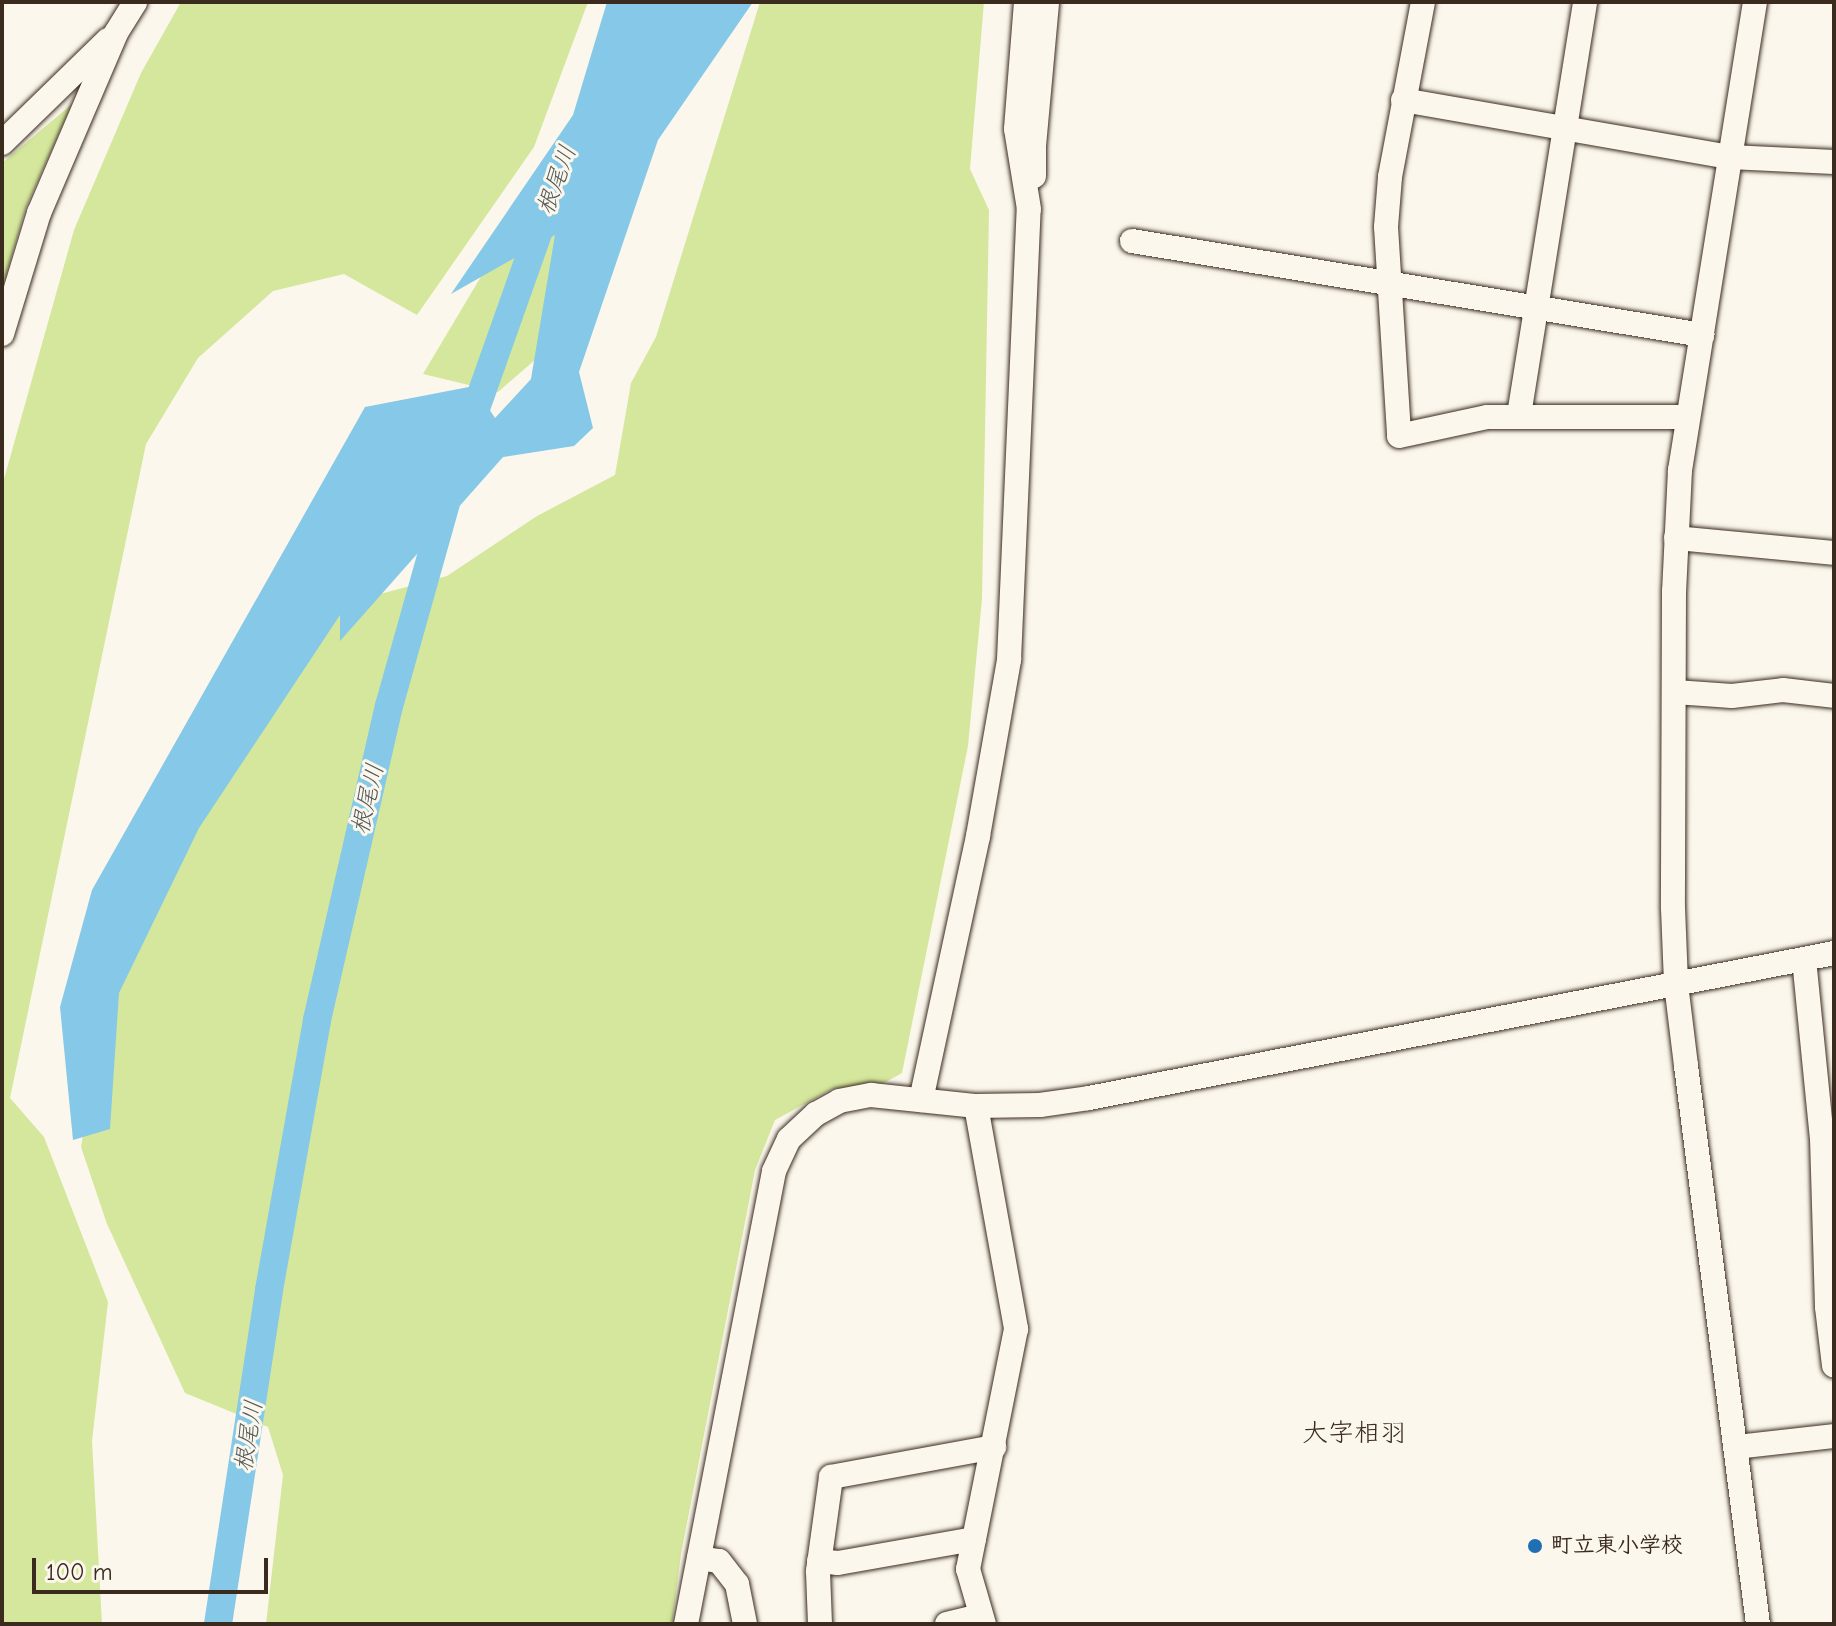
<!DOCTYPE html>
<meta charset="utf-8">
<style>
body{margin:0}
#map{position:relative;width:1836px;height:1626px;overflow:hidden;background:#fbf7ec;font-family:"Comic Neue","Klee One",sans-serif}
div>[style]{position:absolute}
.green>*{inset:0;background:#d4e79c}
.water>*{inset:0;background:#86c8e7}
.river>*{height:28px;margin:-14px;padding:0 14px;transform-origin:14px;border-radius:14px;background:#86c8e7}
.roads{filter:drop-shadow(0 0 2px #3b2a1e) drop-shadow(0 0 2px #3b2a1e)}
.minor>*{height:24px;margin:-12px;padding:0 12px;transform-origin:12px;border-radius:12px;background:#fbf7ec}
.dots>*{width:22px;height:22px;translate:-50% -50%;box-sizing:border-box;border:4px solid #fbf7ec;border-radius:50%}
span{translate:-50% -50%;white-space:nowrap;text-align:center;line-height:1.15;-webkit-text-stroke:6px #fbf7ec;paint-order:stroke}
.poi-label{font-size:22px;color:#3b2a1e;font-weight:700}
.left{translate:0 -50%;text-align:left}
.water-label{font-size:24px;color:#52595a;font-style:italic}
.quarter-label{font-size:26px;color:#3b2a1e}
.frame{position:absolute;inset:0;border:4px solid #3b2a1e;pointer-events:none}
.scale{position:absolute;left:32px;top:1558px;width:236px;height:36px;box-sizing:border-box;border:4px solid #3b2a1e;border-top:0;padding-left:10px;font-size:24px;line-height:28px;white-space:nowrap;color:#3b2a1e;-webkit-text-stroke:6px #fbf7ec;paint-order:stroke}
</style>
<div id="map">
<div class="green">
<i style="clip-path:polygon(181px 2px,588px 2px,534px 147px,417px 315px,344px 274px,273px 291px,198px 358px,146px 444px,10px 1098px,44px 1137px,108px 1302px,92px 1441px,102px 1624px,2px 1624px,2px 486px,74px 230px,141px 73px)"></i>
<i style="clip-path:polygon(760px 2px,984px 2px,970px 169px,989px 210px,982px 599px,968px 746px,902px 1073px,882px 1084px,832px 1089px,775px 1120px,755px 1170px,681px 1554px,672px 1624px,266px 1624px,283px 1475px,268px 1427px,185px 1393px,107px 1224px,81px 1147px,113px 957px,310px 613px,447px 576px,537px 516px,615px 475px,631px 383px,656px 337px)"></i>
<i style="clip-path:polygon(644px 94px,588px 314px,498px 392px,423px 374px,526px 201px)"></i>
<i style="clip-path:polygon(72px 104px,26px 207px,2px 289px,2px 163px)"></i>
</div>
<div class="water">
<i style="clip-path:polygon(607px 2px,753px 2px,658px 140px,579px 372px,593px 428px,574px 446px,503px 457px,340px 641px,340px 615px,199px 828px,119px 993px,110px 1129px,73px 1140px,60px 1007px,92px 890px,365px 407px,474px 386px,495px 418px,531px 379px,555px 235px,451px 294px,573px 115px)"></i>
</div>
<div class="river">
<i style="left:468px;top:431px;width:230px;rotate:-70.5deg"></i>
<i style="left:218px;top:1624px;width:338px;rotate:-81.3deg"></i>
<i style="left:269px;top:1290px;width:274px;rotate:-79.9deg"></i>
<i style="left:317px;top:1020px;width:322px;rotate:-77.1deg"></i>
<i style="left:389px;top:706px;width:221px;rotate:-74.3deg"></i>
</div>
<div class="roads">
<div class="minor">
<i style="left:1423px;top:2px;width:178px;rotate:100.7deg"></i>
<i style="left:1390px;top:177px;width:50px;rotate:94.6deg"></i>
<i style="left:1386px;top:227px;width:209px;rotate:86.4deg"></i>
<i style="left:1399px;top:436px;width:90px;rotate:-12.2deg"></i>
<i style="left:1487px;top:417px;width:200px"></i>
<i style="left:1755px;top:2px;width:474px;rotate:99.1deg"></i>
<i style="left:1680px;top:470px;width:121px;rotate:92.8deg"></i>
<i style="left:1674px;top:591px;width:317px;rotate:90.2deg"></i>
<i style="left:1673px;top:908px;width:76px;rotate:87.7deg"></i>
<i style="left:1676px;top:984px;width:83px;rotate:83deg"></i>
<i style="left:1686px;top:1066px;width:563px;rotate:82.65deg"></i>
<i style="left:1403px;top:100px;width:332px;rotate:9.9deg"></i>
<i style="left:1730px;top:157px;width:104px;rotate:2.8deg"></i>
<i style="left:2px;top:143px;width:148px;rotate:-44.2deg"></i>
<i style="left:1034px;top:176px;width:30px;rotate:-90deg"></i>
<i style="left:1034px;top:146px;width:145px;rotate:-84.8deg"></i>
<i style="left:1132px;top:241px;width:578px;rotate:9.36deg"></i>
<i style="left:2px;top:334px;width:127px;rotate:-73deg"></i>
<i style="left:39px;top:213px;width:196px;rotate:-66.8deg"></i>
<i style="left:116px;top:33px;width:36px;rotate:-58deg"></i>
<i style="left:1519px;top:415px;width:418px;rotate:-80.9deg"></i>
<i style="left:1676px;top:538px;width:159px;rotate:5.4deg"></i>
<i style="left:1675px;top:692px;width:57px;rotate:4deg"></i>
<i style="left:1732px;top:696px;width:51px;rotate:-6.7deg"></i>
<i style="left:1783px;top:690px;width:51px;rotate:6.7deg"></i>
<i style="left:1804px;top:959px;width:180px;rotate:84.3deg"></i>
<i style="left:1822px;top:1138px;width:169px;rotate:88.3deg"></i>
<i style="left:1827px;top:1307px;width:59px;rotate:83.2deg"></i>
<i style="left:921px;top:1100px;width:270px;rotate:-77.8deg"></i>
<i style="left:978px;top:836px;width:179px;rotate:-80deg"></i>
<i style="left:1009px;top:660px;width:451px;rotate:-87.5deg"></i>
<i style="left:1029px;top:209px;width:81px;rotate:-99.2deg"></i>
<i style="left:1016px;top:129px;width:127px;rotate:-85.5deg"></i>
<i style="left:976px;top:1106px;width:227px;rotate:79.8deg"></i>
<i style="left:1016px;top:1329px;width:245px;rotate:101.3deg"></i>
<i style="left:968px;top:1569px;width:57px;rotate:73.8deg"></i>
<i style="left:1736px;top:1447px;width:99px;rotate:-6.4deg"></i>
<i style="left:699px;top:1558px;width:20px;rotate:9deg"></i>
<i style="left:719px;top:1561px;width:29px;rotate:52deg"></i>
<i style="left:737px;top:1584px;width:41px;rotate:78.7deg"></i>
<i style="left:819px;top:1561px;width:19px;rotate:6deg"></i>
<i style="left:838px;top:1563px;width:138px;rotate:-10deg"></i>
<i style="left:686px;top:1624px;width:461px;rotate:-79deg"></i>
<i style="left:774px;top:1171px;width:35px;rotate:-65deg"></i>
<i style="left:789px;top:1139px;width:37px;rotate:-43deg"></i>
<i style="left:816px;top:1114px;width:26px;rotate:-29deg"></i>
<i style="left:839px;top:1101px;width:33px;rotate:-11deg"></i>
<i style="left:871px;top:1095px;width:106px;rotate:6deg"></i>
<i style="left:976px;top:1106px;width:64px;rotate:-0.9deg"></i>
<i style="left:1040px;top:1105px;width:49px;rotate:-8.1deg"></i>
<i style="left:1089px;top:1098px;width:759px;rotate:-11.01deg"></i>
<i style="left:820px;top:1624px;width:53px;rotate:-92.2deg"></i>
<i style="left:818px;top:1571px;width:95px;rotate:-82.1deg"></i>
<i style="left:831px;top:1477px;width:166px;rotate:-10.4deg"></i>
<i style="left:947px;top:1624px;width:34px;rotate:-14deg"></i>
</div>
</div>
<div class="dots">
<i style="left:1535px;top:1546px;background:#1f6fb2"></i>
</div>
<div class="poi-label">
<span class="left" style="left:1551px;top:1546px">町立東小学校</span>
</div>
<div class="water-label">
<span style="left:557px;top:180px;rotate:-70deg">根尾川</span>
<span style="left:368px;top:799px;rotate:-77deg">根尾川</span>
<span style="left:249px;top:1436px;rotate:-81deg">根尾川</span>
</div>
<div class="quarter-label">
<span style="left:1354px;top:1434px">大字相羽</span>
</div>
<div class="frame"></div>
<div class="scale">100 m</div>
</div>
